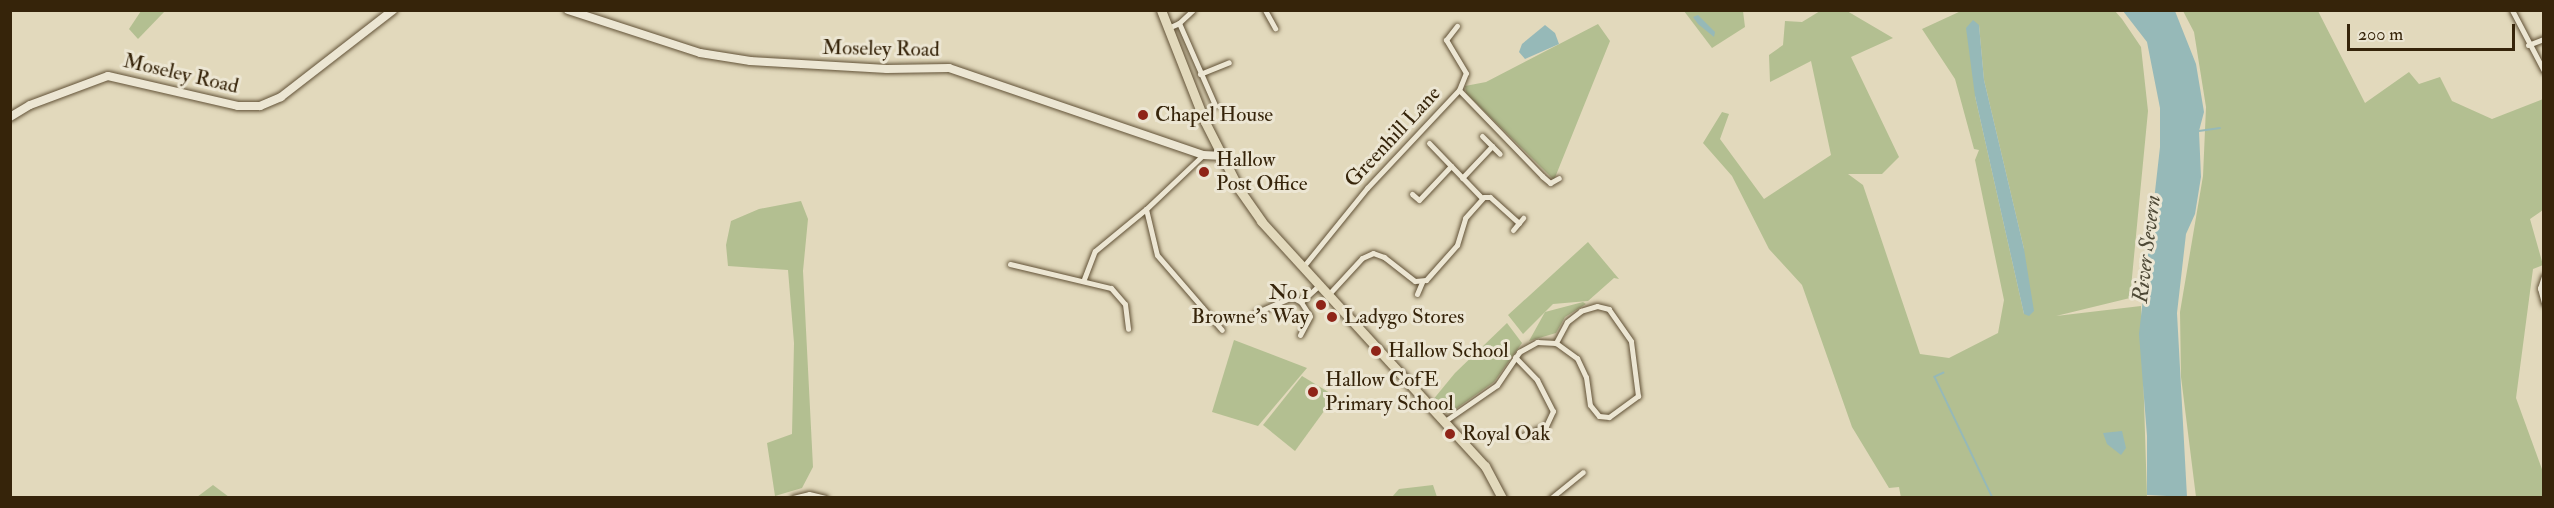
<!DOCTYPE html>
<style>
body{margin:0}
#map{position:relative;width:2554px;height:508px;overflow:hidden;background:#e2d9bc;font-family:"IM FELL Double Pica",serif}
div>[style]{position:absolute}
.green>*{inset:0;background:#b3bf91}
.water>*{inset:0;background:#96b9b8}
.stream>*{height:1.5px;margin:-0.75px;padding:0 0.75px;transform-origin:0.75px;border-radius:0.75px;background:#96b9b8}
.roads{filter:drop-shadow(0 0 2px #615136) drop-shadow(0 0 2px #615136)}
.street>*{height:5px;margin:-2.5px;padding:0 2.5px;transform-origin:2.5px;border-radius:2.5px;background:#ece6d3}
.secondary>*{height:8px;margin:-4px;padding:0 4px;transform-origin:4px;border-radius:4px;background:#ece6d3}
.primary>*{height:9px;margin:-4.5px;padding:0 4.5px;transform-origin:4.5px;border-radius:4.5px;background:#e2d9bc}
.dots>*{width:16px;height:16px;translate:-50% -50%;box-sizing:border-box;border:3px solid #ece6d3;border-radius:50%}
span{translate:-50% -50%;white-space:nowrap;text-align:center;line-height:1.15;-webkit-text-stroke:6px #ece6d3;paint-order:stroke}
.street-label{font-size:21px;color:#36240a}
.poi-label{font-size:21px;color:#36240a}
.left{translate:0 -50%;text-align:left}
.right{translate:-100% -50%;text-align:right}
.water-label{font-size:22px;color:#4e4936;font-style:italic}
.frame{position:absolute;inset:0;border:12px solid #36240a;pointer-events:none}
.scale{position:absolute;left:2347px;top:24px;width:168px;height:27px;box-sizing:border-box;border:3px solid #36240a;border-top:0;padding-left:8px;font-size:18px;line-height:21px;white-space:nowrap;color:#36240a;-webkit-text-stroke:4px #ece6d3;paint-order:stroke}
</style>
<div id="map">
<div class="green">
<i style="clip-path:polygon(141px 11px,165px 11px,138px 39px,129px 29px)"></i>
<i style="clip-path:polygon(1684px 11px,1743px 11px,1745px 27px,1712px 48px)"></i>
<i style="clip-path:polygon(evenodd,1820px 11px,1847px 11px,1893px 38px,1851px 57px,1899px 157px,1882px 174px,1848px 174px,1863px 185px,1920px 354px,1949px 358px,1998px 333px,2004px 300px,1975px 160px,1979px 150px,1974px 149px,1955px 79px,1922px 29px,1961px 11px,2115px 11px,2122px 19px,2141px 47px,2148px 111px,2130px 298px,2056px 316px,2141px 306px,2147px 497px,1901px 498px,1899px 487px,1889px 488px,1852px 427px,1802px 285px,1769px 249px,1732px 176px,1703px 143px,1722px 112px,1729px 114px,1720px 139px,1764px 199px,1831px 155px,1811px 61px,1770px 82px,1769px 55px,1783px 45px,1785px 21px,1802px 22px,1820px 11px,1979px 25px,1984px 80px,2024px 249px,2024px 314px,1975px 96px,1979px 25px)"></i>
<i style="clip-path:polygon(2183px 11px,2318px 11px,2365px 103px,2409px 72px,2419px 84px,2440px 77px,2452px 101px,2492px 119px,2543px 99px,2543px 210px,2530px 219px,2543px 265px,2533px 269px,2516px 398px,2543px 472px,2543px 497px,2196px 497px,2181px 377px,2180px 312px,2203px 176px,2206px 107px,2194px 32px)"></i>
<i style="clip-path:polygon(1598px 24px,1610px 41px,1554px 180px,1466px 93px,1465px 86px,1486px 82px)"></i>
<i style="clip-path:polygon(801px 201px,808px 219px,803px 271px,813px 467px,802px 488px,775px 496px,767px 443px,792px 434px,794px 343px,788px 270px,728px 266px,726px 245px,731px 221px,759px 209px)"></i>
<i style="clip-path:polygon(1588px 242px,1619px 279px,1614px 278px,1588px 301px,1553px 304px,1523px 334px,1508px 315px)"></i>
<i style="clip-path:polygon(1583px 302px,1586px 304px,1565px 317px,1556px 333px,1529px 341px,1545px 312px)"></i>
<i style="clip-path:polygon(1507px 323px,1522px 343px,1494px 382px,1450px 413px,1442px 413px,1432px 401px,1455px 373px)"></i>
<i style="clip-path:polygon(1234px 340px,1307px 368px,1258px 426px,1212px 412px)"></i>
<i style="clip-path:polygon(1302px 376px,1335px 396px,1295px 451px,1263px 425px)"></i>
<i style="clip-path:polygon(213px 485px,229px 497px,197px 497px)"></i>
<i style="clip-path:polygon(1433px 485px,1437px 497px,1392px 497px,1399px 489px)"></i>
</div>
<div class="water">
<i style="clip-path:polygon(2123px 11px,2175px 11px,2196px 64px,2204px 112px,2199px 131px,2201px 177px,2195px 214px,2186px 234px,2177px 313px,2187px 497px,2147px 495px,2147px 436px,2139px 334px,2160px 147px,2160px 108px,2147px 42px)"></i>
<i style="clip-path:polygon(1698px 15px,1715px 32px,1714px 37px,1698px 24px,1693px 17px)"></i>
<i style="clip-path:polygon(1973px 20px,1979px 25px,1984px 80px,2024px 249px,2034px 311px,2029px 316px,2024px 314px,1975px 96px,1966px 28px)"></i>
<i style="clip-path:polygon(1545px 25px,1555px 33px,1559px 44px,1525px 59px,1519px 52px,1522px 44px)"></i>
<i style="clip-path:polygon(2122px 431px,2126px 448px,2121px 455px,2107px 444px,2103px 433px)"></i>
</div>
<div class="stream">
<i style="left:2199px;top:131px;width:21px;rotate:-8deg"></i>
<i style="left:1944px;top:373px;width:10px;rotate:156deg"></i>
<i style="left:1935px;top:377px;width:134px;rotate:64.4deg"></i>
</div>
<div class="roads">
<div class="street">
<i style="left:1265px;top:10px;width:21px;rotate:61deg"></i>
<i style="left:2512px;top:10px;width:69px;rotate:62.3deg"></i>
<i style="left:1179px;top:23px;width:19px;rotate:-43deg"></i>
<i style="left:1168px;top:28px;width:12px;rotate:-24deg"></i>
<i style="left:1179px;top:23px;width:90px;rotate:66.3deg"></i>
<i style="left:2528px;top:45px;width:17px;rotate:-21deg"></i>
<i style="left:1200px;top:74px;width:31px;rotate:-22deg"></i>
<i style="left:1459px;top:90px;width:120px;rotate:46deg"></i>
<i style="left:1542px;top:176px;width:11px;rotate:41deg"></i>
<i style="left:1550px;top:183px;width:10px;rotate:-29deg"></i>
<i style="left:1482px;top:136px;width:25px;rotate:45deg"></i>
<i style="left:1429px;top:143px;width:76px;rotate:46.1deg"></i>
<i style="left:1203px;top:155px;width:79px;rotate:136.5deg"></i>
<i style="left:1146px;top:209px;width:47px;rotate:76.6deg"></i>
<i style="left:1157px;top:255px;width:99px;rotate:49.1deg"></i>
<i style="left:1462px;top:178px;width:44px;rotate:-46.8deg"></i>
<i style="left:1412px;top:194px;width:9px;rotate:41deg"></i>
<i style="left:1419px;top:200px;width:47px;rotate:-46.7deg"></i>
<i style="left:1513px;top:230px;width:16px;rotate:-50deg"></i>
<i style="left:1010px;top:264px;width:104px;rotate:13.4deg"></i>
<i style="left:1111px;top:288px;width:21px;rotate:49deg"></i>
<i style="left:1125px;top:304px;width:25px;rotate:83deg"></i>
<i style="left:1303px;top:267px;width:102px;rotate:-51deg"></i>
<i style="left:1367px;top:188px;width:134px;rotate:-46.8deg"></i>
<i style="left:1459px;top:90px;width:18px;rotate:-68deg"></i>
<i style="left:1466px;top:73px;width:39px;rotate:-121deg"></i>
<i style="left:1446px;top:40px;width:18px;rotate:-52deg"></i>
<i style="left:2544px;top:276px;width:13px;rotate:108deg"></i>
<i style="left:2540px;top:288px;width:16px;rotate:75deg"></i>
<i style="left:1084px;top:279px;width:30px;rotate:-69deg"></i>
<i style="left:1095px;top:251px;width:66px;rotate:-39.5deg"></i>
<i style="left:1417px;top:294px;width:13px;rotate:-67deg"></i>
<i style="left:1328px;top:295px;width:50px;rotate:-47.4deg"></i>
<i style="left:1362px;top:258px;width:12px;rotate:-24deg"></i>
<i style="left:1373px;top:253px;width:12px;rotate:20deg"></i>
<i style="left:1384px;top:257px;width:39px;rotate:38deg"></i>
<i style="left:1415px;top:281px;width:11px;rotate:-5deg"></i>
<i style="left:1426px;top:280px;width:47px;rotate:-48.5deg"></i>
<i style="left:1457px;top:245px;width:28px;rotate:-73deg"></i>
<i style="left:1465px;top:218px;width:28px;rotate:-48deg"></i>
<i style="left:1484px;top:197px;width:6px"></i>
<i style="left:1490px;top:197px;width:39px;rotate:42deg"></i>
<i style="left:1255px;top:313px;width:40px;rotate:-23.4deg"></i>
<i style="left:1292px;top:297px;width:10px;rotate:29deg"></i>
<i style="left:1301px;top:302px;width:23px;rotate:-43deg"></i>
<i style="left:1300px;top:335px;width:21px;rotate:-62deg"></i>
<i style="left:1310px;top:316px;width:17px;rotate:-123deg"></i>
<i style="left:1515px;top:357px;width:32px;rotate:46deg"></i>
<i style="left:1537px;top:380px;width:35px;rotate:63deg"></i>
<i style="left:1553px;top:411px;width:17px;rotate:115deg"></i>
<i style="left:1546px;top:426px;width:25px;rotate:157deg"></i>
<i style="left:1445px;top:421px;width:63px;rotate:-34.7deg"></i>
<i style="left:1497px;top:385px;width:40px;rotate:-56deg"></i>
<i style="left:1519px;top:352px;width:21px;rotate:-29deg"></i>
<i style="left:1537px;top:342px;width:19px;rotate:3deg"></i>
<i style="left:1556px;top:343px;width:26px;rotate:36deg"></i>
<i style="left:1577px;top:358px;width:21px;rotate:65deg"></i>
<i style="left:1586px;top:377px;width:28px;rotate:82deg"></i>
<i style="left:1590px;top:405px;width:14px;rotate:51deg"></i>
<i style="left:1599px;top:416px;width:10px;rotate:6deg"></i>
<i style="left:1609px;top:417px;width:36px;rotate:-36deg"></i>
<i style="left:1638px;top:396px;width:55px;rotate:-97.3deg"></i>
<i style="left:1631px;top:341px;width:39px;rotate:-125deg"></i>
<i style="left:1609px;top:309px;width:12px;rotate:-166deg"></i>
<i style="left:1597px;top:306px;width:17px;rotate:163deg"></i>
<i style="left:1581px;top:311px;width:18px;rotate:142deg"></i>
<i style="left:1567px;top:322px;width:24px;rotate:118deg"></i>
<i style="left:793px;top:498px;width:16px;rotate:-14deg"></i>
<i style="left:809px;top:494px;width:17px;rotate:13deg"></i>
<i style="left:1551px;top:498px;width:41px;rotate:-39.1deg"></i>
</div>
<div class="secondary">
<i style="left:568px;top:10px;width:139px;rotate:18deg"></i>
<i style="left:700px;top:53px;width:51px;rotate:9.1deg"></i>
<i style="left:750px;top:61px;width:137px;rotate:3.3deg"></i>
<i style="left:887px;top:69px;width:62px;rotate:-0.9deg"></i>
<i style="left:949px;top:68px;width:268px;rotate:18.9deg"></i>
<i style="left:1203px;top:155px;width:20px;rotate:3deg"></i>
<i style="left:10px;top:117px;width:23px;rotate:-31deg"></i>
<i style="left:30px;top:105px;width:83px;rotate:-20.4deg"></i>
<i style="left:108px;top:76px;width:133px;rotate:13deg"></i>
<i style="left:238px;top:106px;width:22px"></i>
<i style="left:260px;top:106px;width:23px;rotate:-23deg"></i>
<i style="left:281px;top:97px;width:142px;rotate:-37.8deg"></i>
</div>
<div class="primary">
<i style="left:1161px;top:10px;width:120px;rotate:68.6deg"></i>
<i style="left:1205px;top:122px;width:75px;rotate:63.1deg"></i>
<i style="left:1239px;top:189px;width:39px;rotate:55deg"></i>
<i style="left:1261px;top:221px;width:332px;rotate:47.6deg"></i>
<i style="left:1485px;top:466px;width:36px;rotate:62deg"></i>
</div>
</div>
<div class="dots">
<i style="left:1143px;top:115px;background:#8f2418"></i>
<i style="left:1204px;top:172px;background:#8f2418"></i>
<i style="left:1321px;top:305px;background:#8f2418"></i>
<i style="left:1332px;top:317px;background:#8f2418"></i>
<i style="left:1376px;top:351px;background:#8f2418"></i>
<i style="left:1313px;top:392px;background:#8f2418"></i>
<i style="left:1450px;top:434px;background:#8f2418"></i>
</div>
<div class="street-label">
<span style="left:881px;top:49px;rotate:1deg">Moseley Road</span>
<span style="left:181px;top:74px;rotate:13deg">Moseley Road</span>
<span style="left:1393px;top:137px;rotate:-47deg">Greenhill Lane</span>
</div>
<div class="poi-label">
<span class="left" style="left:1155px;top:115px">Chapel House</span>
<span class="left" style="left:1216px;top:172px">Hallow<br>Post Office</span>
<span class="right" style="left:1309px;top:305px">No 1<br>Browne's Way</span>
<span class="left" style="left:1344px;top:317px">Ladygo Stores</span>
<span class="left" style="left:1388px;top:351px">Hallow School</span>
<span class="left" style="left:1325px;top:392px">Hallow CofE<br>Primary School</span>
<span class="left" style="left:1462px;top:434px">Royal Oak</span>
</div>
<div class="water-label">
<span style="left:2147px;top:249px;rotate:-83deg">River Severn</span>
</div>
<div class="frame"></div>
<div class="scale">200 m</div>
</div>
